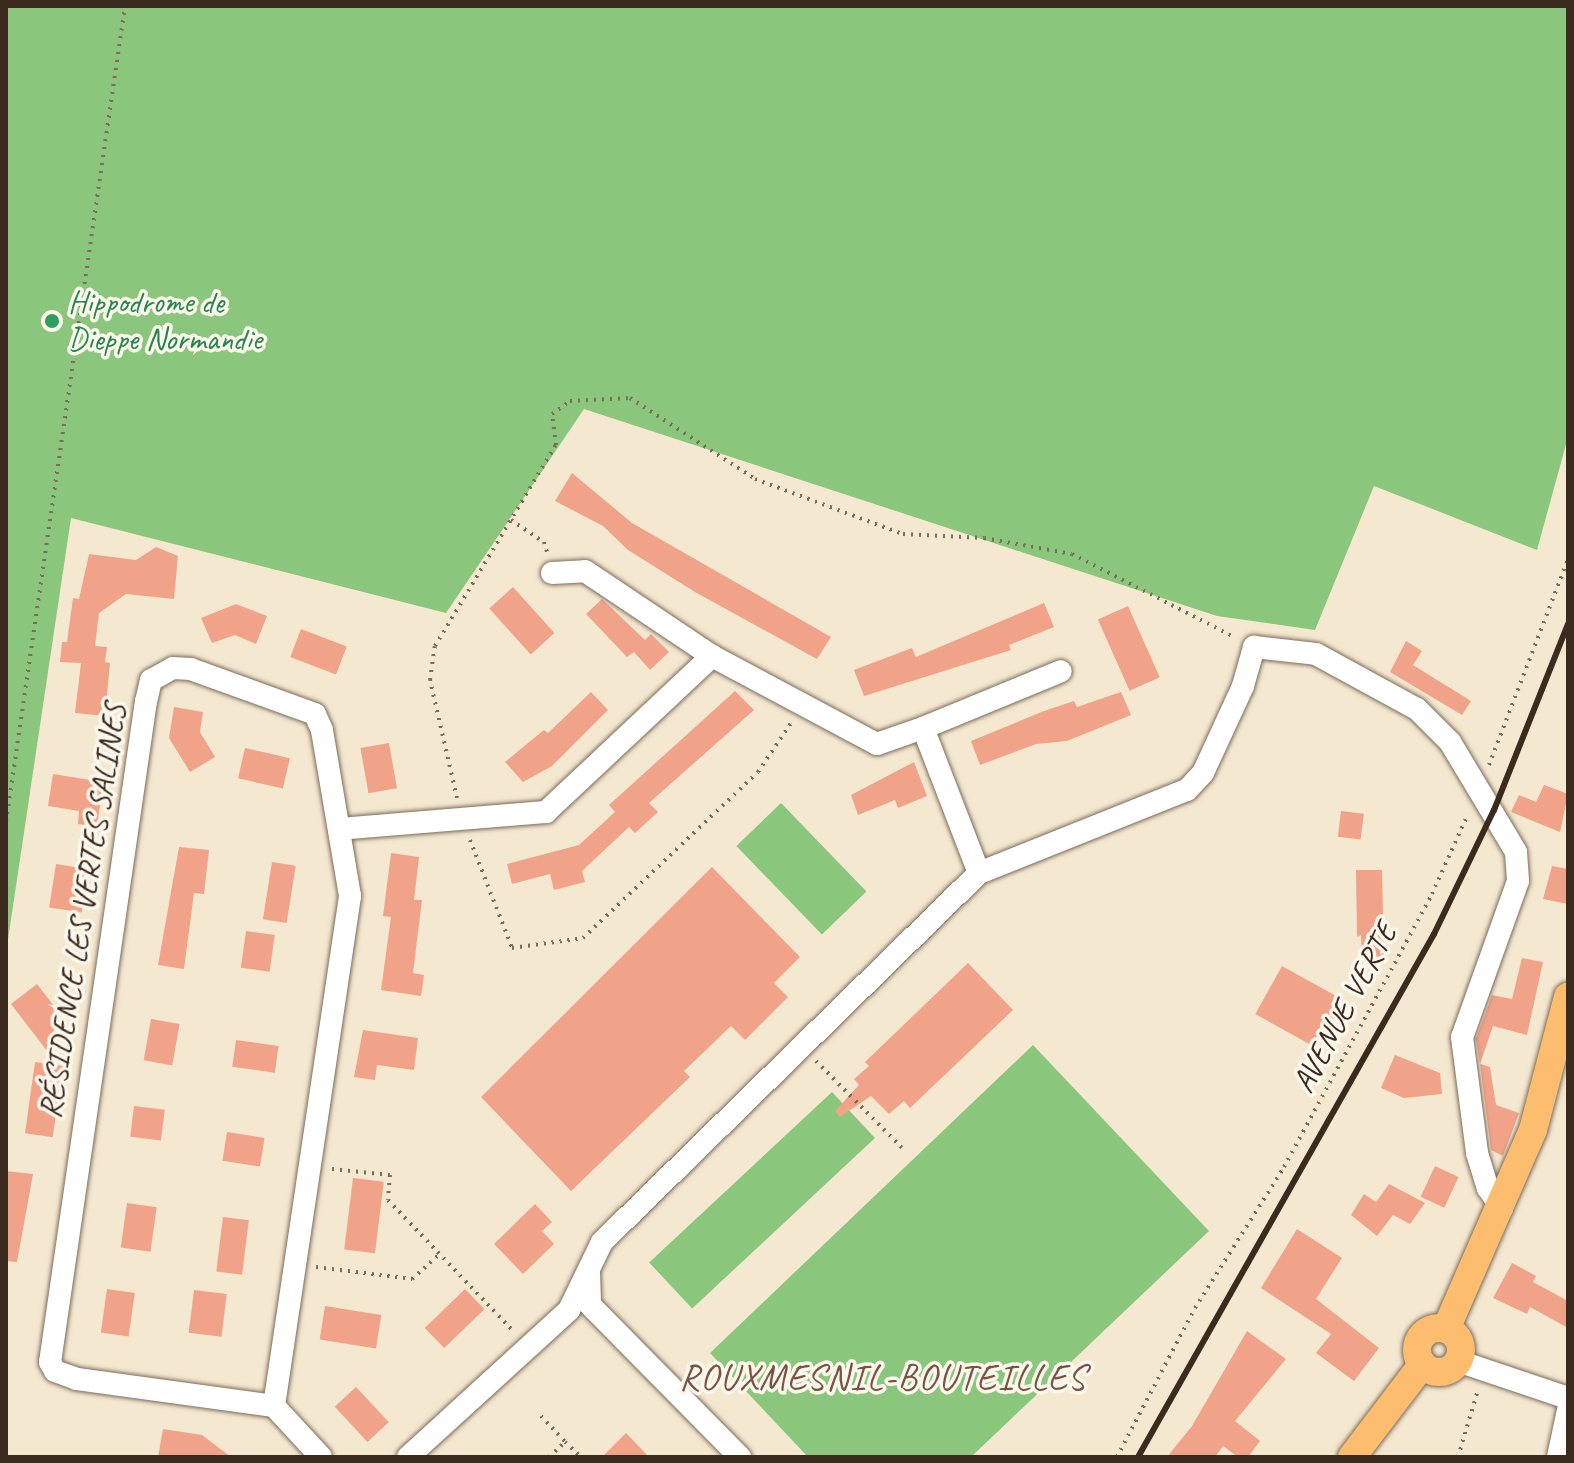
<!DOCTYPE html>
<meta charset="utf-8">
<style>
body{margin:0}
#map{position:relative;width:1574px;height:1463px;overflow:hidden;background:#f5e8d0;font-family:Caveat,sans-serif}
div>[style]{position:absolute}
.green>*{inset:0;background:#8ac67c;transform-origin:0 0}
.building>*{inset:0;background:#f0a389;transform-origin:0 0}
.path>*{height:4px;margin-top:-2px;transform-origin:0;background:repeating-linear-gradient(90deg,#7c6c5c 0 2px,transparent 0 8px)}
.roads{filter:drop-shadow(0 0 2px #7c6c5c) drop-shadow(0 0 2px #7c6c5c)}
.minor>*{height:22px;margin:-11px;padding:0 11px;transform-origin:11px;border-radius:11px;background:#fff}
.major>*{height:28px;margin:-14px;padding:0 14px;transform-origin:14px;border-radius:14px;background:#fcbd6f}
.major>.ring{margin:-14px;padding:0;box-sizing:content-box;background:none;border:28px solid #fcbd6f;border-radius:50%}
.rail>*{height:6px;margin:-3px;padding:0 3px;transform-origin:3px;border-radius:3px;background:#3b2a1e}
.dots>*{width:22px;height:22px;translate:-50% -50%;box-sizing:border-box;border:4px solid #fbf7ec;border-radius:50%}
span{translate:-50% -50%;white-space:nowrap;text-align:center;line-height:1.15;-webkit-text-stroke:7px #fbf7ec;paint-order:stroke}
.leisure-label{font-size:32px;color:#27864d}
.left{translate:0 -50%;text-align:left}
.street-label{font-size:32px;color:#3b2a1e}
.quarter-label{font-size:36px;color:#7a5443;letter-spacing:2px}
.frame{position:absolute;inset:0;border:8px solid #3b2a1e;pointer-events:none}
</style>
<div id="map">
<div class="green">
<i style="clip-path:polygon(6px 6px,1568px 6px,1568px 437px,1537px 550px,1374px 486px,1315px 630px,1217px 616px,584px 409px,446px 613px,71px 518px,6px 953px)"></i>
<i style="left:781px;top:803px;width:123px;height:62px;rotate:46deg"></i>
<i style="clip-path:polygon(1033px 1045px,1209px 1231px,971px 1457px,808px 1457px,710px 1353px)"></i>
<i style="left:832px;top:1092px;width:63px;height:250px;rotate:47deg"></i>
</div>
<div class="building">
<i style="clip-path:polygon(572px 473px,632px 523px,831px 637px,817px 659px,695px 592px,628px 550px,603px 526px,555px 501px)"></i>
<i style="clip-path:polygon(156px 547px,178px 556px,174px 599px,126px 594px,99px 613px,95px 646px,107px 647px,105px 662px,110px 663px,105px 716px,75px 713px,81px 663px,60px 662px,62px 642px,67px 642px,73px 598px,79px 599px,89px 554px,136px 560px)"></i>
<i style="left:513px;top:587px;width:62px;height:32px;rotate:48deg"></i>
<i style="clip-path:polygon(602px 599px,645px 640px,651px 634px,669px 652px,650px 670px,634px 652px,627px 657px,586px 614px)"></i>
<i style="clip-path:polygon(1044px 603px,1054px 627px,1009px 645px,1011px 650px,864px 696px,854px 670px,912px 648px,916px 657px)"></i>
<i style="clip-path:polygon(236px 604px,267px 616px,256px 644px,235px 635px,212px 643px,201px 618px)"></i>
<i style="left:1128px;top:606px;width:78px;height:33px;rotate:66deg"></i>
<i style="left:301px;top:629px;width:49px;height:30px;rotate:21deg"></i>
<i style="clip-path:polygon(1406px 641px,1422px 651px,1413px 665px,1471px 701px,1462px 715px,1390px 672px)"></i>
<i style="clip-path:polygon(735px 691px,754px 710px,649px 803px,658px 812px,635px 833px,629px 827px,582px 871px,585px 882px,554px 890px,550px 874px,512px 884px,507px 864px,579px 845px,615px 812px,609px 805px)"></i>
<i style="clip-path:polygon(591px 692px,608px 710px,552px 766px,523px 782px,505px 762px,544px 730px,548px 733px)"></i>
<i style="clip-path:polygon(1121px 692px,1131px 715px,1067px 741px,1036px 744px,980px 765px,971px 741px,1044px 711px,1074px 701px,1077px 707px)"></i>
<i style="clip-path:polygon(174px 707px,203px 712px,200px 732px,215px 757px,190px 772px,169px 738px)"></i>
<i style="left:389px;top:743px;width:46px;height:29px;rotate:80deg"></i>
<i style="left:245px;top:748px;width:46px;height:31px;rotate:13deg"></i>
<i style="clip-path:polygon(914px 762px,927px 796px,898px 808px,895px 800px,858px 815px,851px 795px)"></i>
<i style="clip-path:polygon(53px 774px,103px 782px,97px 827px,78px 824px,79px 811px,48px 806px)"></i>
<i style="clip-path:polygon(1544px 785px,1568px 794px,1560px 832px,1511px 812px,1519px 795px,1536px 802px)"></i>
<i style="left:1341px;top:811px;width:23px;height:26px;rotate:7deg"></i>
<i style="clip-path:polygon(179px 847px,209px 850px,204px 894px,194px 893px,184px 969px,158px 965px)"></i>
<i style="clip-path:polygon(391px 853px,419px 857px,414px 900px,422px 900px,413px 973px,424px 975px,421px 996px,381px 990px,391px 917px,383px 916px)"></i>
<i style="left:272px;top:862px;width:24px;height:58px;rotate:9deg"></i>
<i style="left:56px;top:864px;width:33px;height:44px;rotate:9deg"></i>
<i style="clip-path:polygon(1552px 866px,1568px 869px,1568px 904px,1543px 899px)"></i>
<i style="clip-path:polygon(712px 867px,800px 957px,774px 983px,788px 997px,745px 1040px,731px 1026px,684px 1071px,690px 1077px,571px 1191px,481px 1097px)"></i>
<i style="clip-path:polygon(1356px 870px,1382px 870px,1384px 958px,1362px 959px,1361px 935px,1357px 937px)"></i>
<i style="left:246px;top:931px;width:29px;height:37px;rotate:8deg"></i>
<i style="clip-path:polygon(1522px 958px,1543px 962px,1527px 1035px,1493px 1026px,1480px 1064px,1476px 1039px,1492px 995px,1512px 999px)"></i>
<i style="clip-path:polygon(968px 963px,1013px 1010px,910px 1108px,904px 1101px,889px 1114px,871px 1096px,840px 1117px,835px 1111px,859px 1085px,854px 1079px,869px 1066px,865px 1062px)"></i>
<i style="left:1282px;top:966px;width:70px;height:55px;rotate:29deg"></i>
<i style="clip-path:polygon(37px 984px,57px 1010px,51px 1056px,11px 1004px)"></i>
<i style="left:151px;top:1019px;width:29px;height:42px;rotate:10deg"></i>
<i style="clip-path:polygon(363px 1030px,418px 1038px,414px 1070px,377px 1065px,375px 1080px,354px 1077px)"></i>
<i style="left:236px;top:1040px;width:43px;height:27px;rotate:8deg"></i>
<i style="clip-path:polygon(1395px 1055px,1440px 1073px,1442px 1094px,1404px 1098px,1381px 1088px)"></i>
<i style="left:35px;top:1062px;width:28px;height:72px;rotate:8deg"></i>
<i style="clip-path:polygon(1480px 1064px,1490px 1067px,1496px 1105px,1519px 1113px,1503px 1156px,1491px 1150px)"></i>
<i style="left:134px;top:1106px;width:31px;height:31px;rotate:7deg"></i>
<i style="left:227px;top:1132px;width:38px;height:29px;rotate:9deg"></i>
<i style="left:1435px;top:1166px;width:26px;height:34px;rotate:25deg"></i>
<i style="clip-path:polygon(6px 1171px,33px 1174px,17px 1262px,6px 1261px)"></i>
<i style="left:353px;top:1178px;width:31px;height:72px;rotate:7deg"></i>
<i style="clip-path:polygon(1389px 1184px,1425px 1203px,1410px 1224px,1393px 1215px,1377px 1236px,1351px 1215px,1364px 1194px,1376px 1202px)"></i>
<i style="left:127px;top:1203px;width:30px;height:45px;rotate:8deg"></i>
<i style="clip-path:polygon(535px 1204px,552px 1222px,542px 1231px,554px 1244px,523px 1274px,494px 1244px)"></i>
<i style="left:223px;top:1217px;width:26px;height:55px;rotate:7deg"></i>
<i style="clip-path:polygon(1297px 1229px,1342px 1258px,1316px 1299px,1379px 1348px,1354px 1381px,1316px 1353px,1331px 1334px,1261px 1288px)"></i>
<i style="clip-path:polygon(1512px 1263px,1536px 1276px,1533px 1282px,1568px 1301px,1568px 1328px,1530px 1307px,1527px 1314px,1493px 1298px)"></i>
<i style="left:107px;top:1289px;width:28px;height:44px;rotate:8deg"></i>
<i style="left:465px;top:1289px;width:28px;height:56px;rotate:46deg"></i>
<i style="left:194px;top:1290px;width:33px;height:43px;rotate:7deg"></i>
<i style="left:325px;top:1306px;width:57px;height:34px;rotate:9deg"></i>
<i style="clip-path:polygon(1247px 1331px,1286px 1359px,1235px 1421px,1260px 1441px,1248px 1457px,1238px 1457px,1223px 1446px,1215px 1457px,1167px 1457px,1192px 1426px)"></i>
<i style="left:356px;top:1387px;width:48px;height:29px;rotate:47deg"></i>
<i style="clip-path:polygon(163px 1429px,202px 1435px,231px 1457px,158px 1457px)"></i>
<i style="clip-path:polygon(626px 1433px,649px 1457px,602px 1457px)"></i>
</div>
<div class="path">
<i style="left:511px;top:520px;width:40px;rotate:34deg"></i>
<i style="left:544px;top:542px;width:10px;rotate:73deg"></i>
<i style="left:1489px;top:765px;width:221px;rotate:-69deg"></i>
<i style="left:457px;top:798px;width:121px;rotate:-102.9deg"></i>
<i style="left:430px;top:680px;width:34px;rotate:-82deg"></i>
<i style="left:435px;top:646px;width:235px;rotate:-59deg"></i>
<i style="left:556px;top:445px;width:31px;rotate:-97deg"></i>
<i style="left:552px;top:414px;width:22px;rotate:-36deg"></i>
<i style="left:570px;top:401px;width:60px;rotate:-2.9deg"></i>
<i style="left:630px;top:398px;width:149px;rotate:32.9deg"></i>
<i style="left:755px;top:479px;width:158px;rotate:20.4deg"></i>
<i style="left:903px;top:534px;width:81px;rotate:2.8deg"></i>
<i style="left:984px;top:538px;width:89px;rotate:10.3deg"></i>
<i style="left:1072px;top:554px;width:182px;rotate:27.1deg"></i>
<i style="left:6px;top:822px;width:825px;rotate:-81.7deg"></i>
<i style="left:470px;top:840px;width:116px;rotate:68.7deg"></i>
<i style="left:512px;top:948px;width:72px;rotate:-8deg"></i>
<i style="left:583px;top:938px;width:241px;rotate:-43.5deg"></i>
<i style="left:758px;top:772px;width:59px;rotate:-56deg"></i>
<i style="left:816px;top:1061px;width:122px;rotate:45.3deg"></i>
<i style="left:332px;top:1169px;width:58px;rotate:5.9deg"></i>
<i style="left:390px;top:1175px;width:25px;rotate:95deg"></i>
<i style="left:388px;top:1200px;width:184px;rotate:46.3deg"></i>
<i style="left:316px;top:1267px;width:97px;rotate:7.1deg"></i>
<i style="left:412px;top:1279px;width:38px;rotate:-42deg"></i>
<i style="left:541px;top:1416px;width:35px;rotate:47deg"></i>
<i style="left:549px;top:1457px;width:22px;rotate:-43deg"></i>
<i style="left:565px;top:1442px;width:22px;rotate:43deg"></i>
<i style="left:1117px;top:1457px;width:168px;rotate:-62.4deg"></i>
<i style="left:1195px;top:1308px;width:167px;rotate:-57.7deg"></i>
<i style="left:1284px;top:1167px;width:311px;rotate:-61.5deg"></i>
<i style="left:1432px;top:894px;width:88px;rotate:-65.8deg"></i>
<i style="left:1458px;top:1457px;width:70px;rotate:-73.4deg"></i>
</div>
<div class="roads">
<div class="minor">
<i style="left:552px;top:573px;width:33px;rotate:-3deg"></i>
<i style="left:585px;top:571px;width:153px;rotate:33.8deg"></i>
<i style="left:712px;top:656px;width:187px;rotate:28.1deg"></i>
<i style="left:877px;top:744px;width:49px;rotate:-19.2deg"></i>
<i style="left:923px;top:728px;width:155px;rotate:68.9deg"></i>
<i style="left:923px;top:728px;width:149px;rotate:-22.4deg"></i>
<i style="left:339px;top:829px;width:208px;rotate:-4.7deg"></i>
<i style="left:546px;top:812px;width:228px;rotate:-43.2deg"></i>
<i style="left:589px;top:1273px;width:32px;rotate:88deg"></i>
<i style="left:590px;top:1305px;width:214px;rotate:45.4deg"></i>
<i style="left:1458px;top:1361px;width:116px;rotate:18.6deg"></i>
<i style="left:274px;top:1406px;width:516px;rotate:-81.52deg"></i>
<i style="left:350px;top:896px;width:168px;rotate:-99.6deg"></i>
<i style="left:322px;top:730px;width:17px;rotate:-114deg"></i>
<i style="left:315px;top:714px;width:132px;rotate:-160.1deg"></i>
<i style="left:191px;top:669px;width:18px;rotate:-177deg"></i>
<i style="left:173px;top:668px;width:25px;rotate:151deg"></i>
<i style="left:151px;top:680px;width:22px;rotate:103deg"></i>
<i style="left:146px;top:701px;width:668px;rotate:98.26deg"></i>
<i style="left:50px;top:1362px;width:10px;rotate:61deg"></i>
<i style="left:55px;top:1371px;width:23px;rotate:20deg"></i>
<i style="left:77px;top:1379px;width:199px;rotate:7.8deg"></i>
<i style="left:274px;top:1406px;width:69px;rotate:47.3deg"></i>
<i style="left:408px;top:1457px;width:218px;rotate:-42.4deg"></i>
<i style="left:569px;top:1310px;width:76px;rotate:-64.1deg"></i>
<i style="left:602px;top:1242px;width:528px;rotate:-44.39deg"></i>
<i style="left:979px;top:873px;width:224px;rotate:-21.8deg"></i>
<i style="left:1187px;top:790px;width:23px;rotate:-47deg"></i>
<i style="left:1203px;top:773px;width:96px;rotate:-65.3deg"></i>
<i style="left:1243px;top:686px;width:41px;rotate:-74.2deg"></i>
<i style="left:1254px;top:647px;width:62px;rotate:6.4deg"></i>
<i style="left:1316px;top:654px;width:115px;rotate:28.6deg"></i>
<i style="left:1417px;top:709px;width:47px;rotate:45deg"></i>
<i style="left:1450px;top:742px;width:128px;rotate:59deg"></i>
<i style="left:1516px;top:852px;width:29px;rotate:86deg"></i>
<i style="left:1518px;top:881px;width:166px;rotate:109.7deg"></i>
<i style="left:1462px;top:1037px;width:117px;rotate:82.6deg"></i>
<i style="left:1477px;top:1153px;width:37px;rotate:73deg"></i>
<i style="left:1488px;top:1188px;width:25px;rotate:56deg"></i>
<i style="left:1558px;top:1457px;width:48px;rotate:-78deg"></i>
</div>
<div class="major">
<i class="ring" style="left:1417px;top:1328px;width:16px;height:16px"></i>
<i style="left:1446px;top:1329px;width:217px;rotate:-66.4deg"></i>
<i style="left:1533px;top:1130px;width:138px;rotate:-75.3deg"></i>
<i style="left:1352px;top:1457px;width:116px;rotate:-52.7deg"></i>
</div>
</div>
<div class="rail">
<i style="left:1138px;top:1457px;width:601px;rotate:-60.49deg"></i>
<i style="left:1434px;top:934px;width:138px;rotate:-64.2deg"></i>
<i style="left:1494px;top:810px;width:200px;rotate:-68.3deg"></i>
</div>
<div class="dots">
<i style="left:52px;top:321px;background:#2e9e5b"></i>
</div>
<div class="leisure-label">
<span class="left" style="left:68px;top:321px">Hippodrome de<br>Dieppe Normandie</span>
</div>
<div class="street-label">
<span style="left:83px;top:911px;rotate:-81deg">RÉSIDENCE LES VERTES SALINES</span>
<span style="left:1345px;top:1008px;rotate:-62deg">AVENUE VERTE</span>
</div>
<div class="quarter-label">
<span style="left:883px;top:1378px">ROUXMESNIL-BOUTEILLES</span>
</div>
<div class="frame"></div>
</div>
